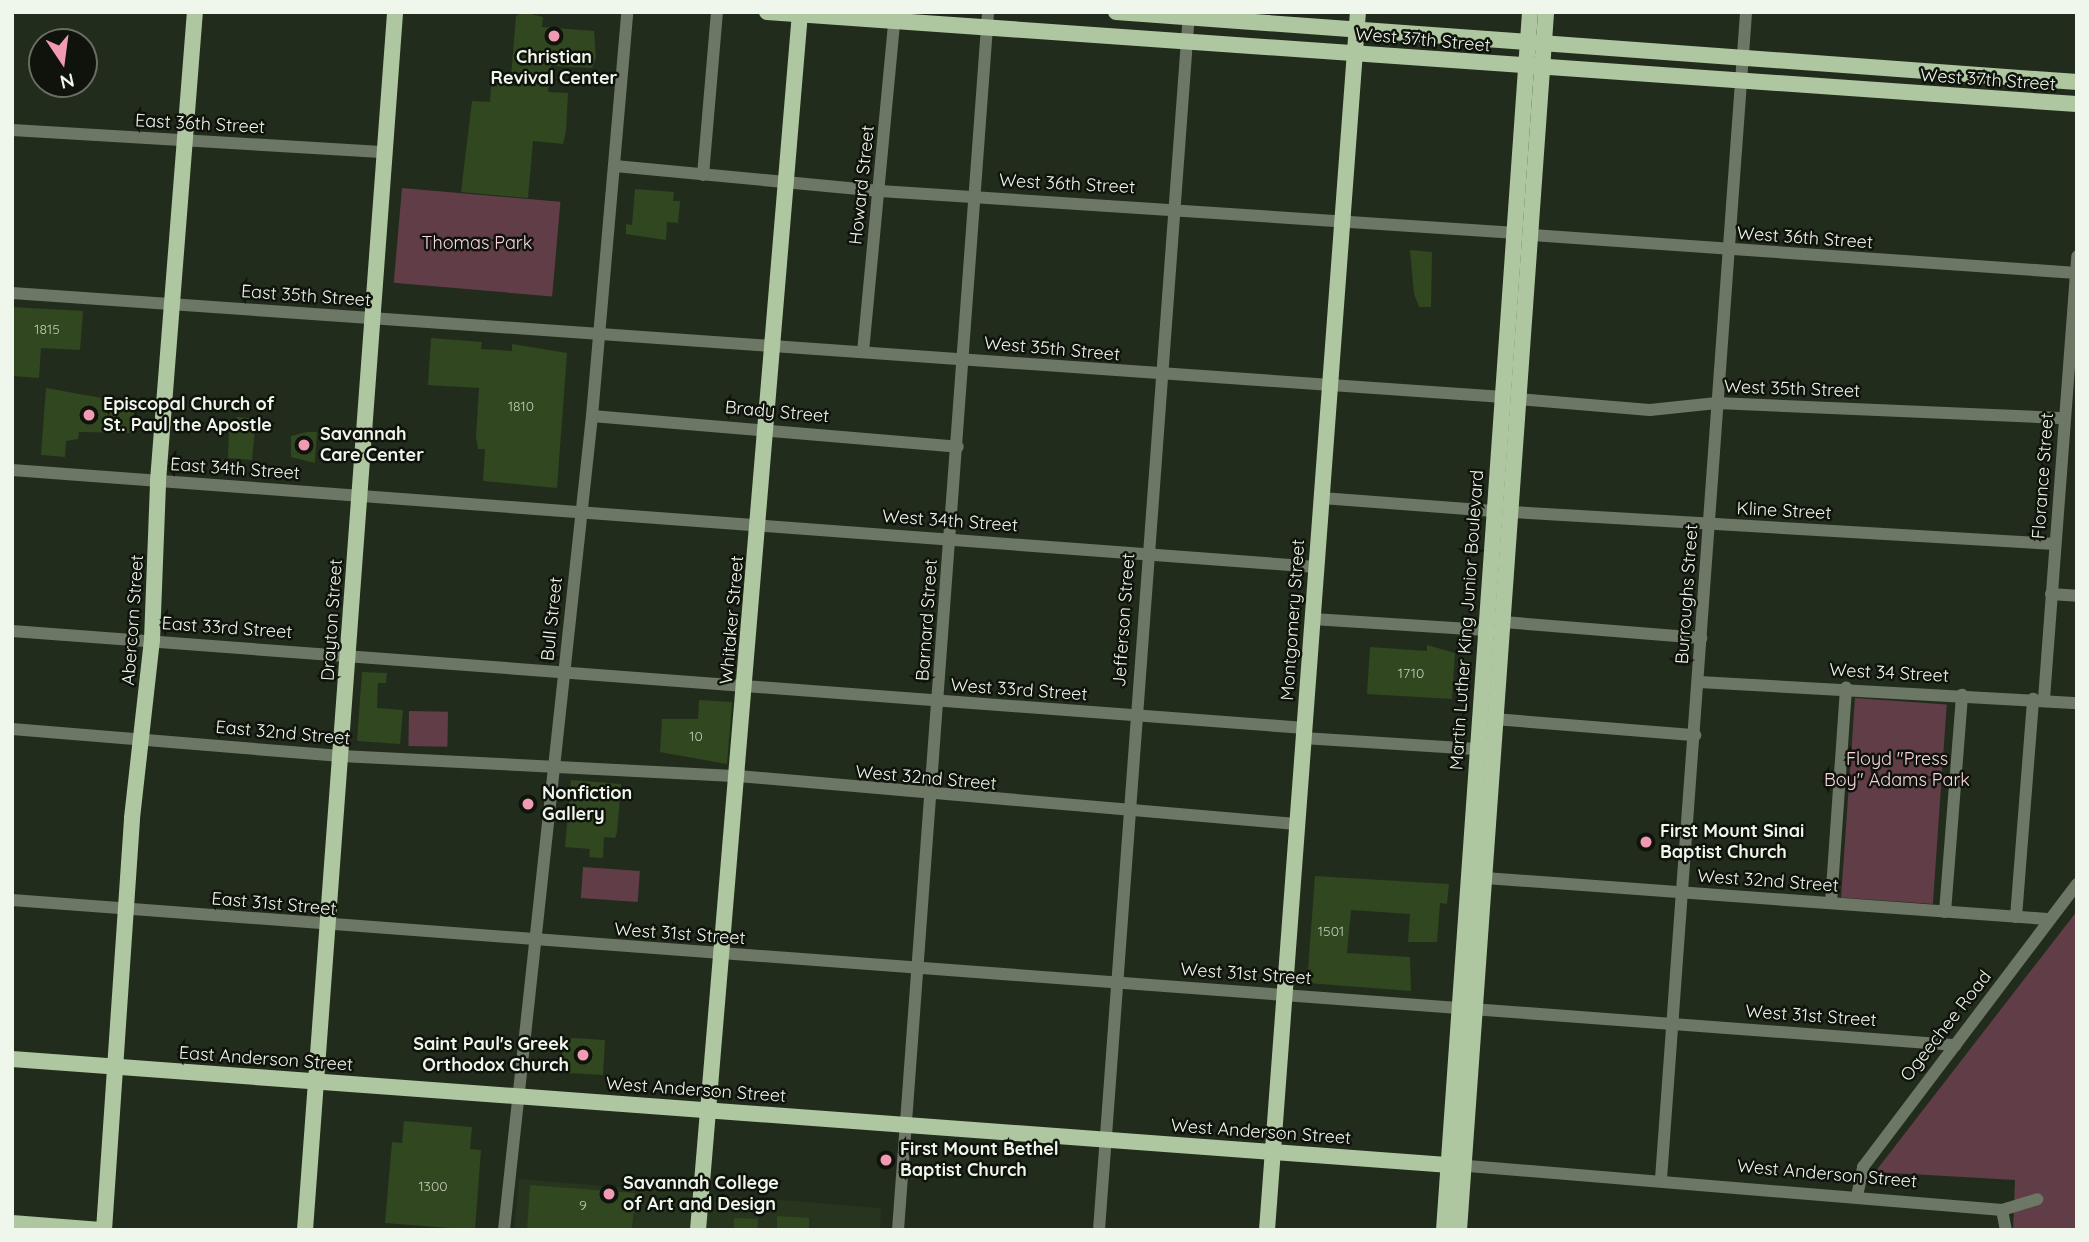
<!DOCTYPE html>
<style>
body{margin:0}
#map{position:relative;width:2089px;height:1242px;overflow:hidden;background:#222c1c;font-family:Quicksand,sans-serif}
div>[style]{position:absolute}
.built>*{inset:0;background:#27341e}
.green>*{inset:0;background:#603d47;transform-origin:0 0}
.building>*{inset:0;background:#30471f;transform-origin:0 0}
.minor>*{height:12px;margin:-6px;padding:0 6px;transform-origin:6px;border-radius:6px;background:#6c7765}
.major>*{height:16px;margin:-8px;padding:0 8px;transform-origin:8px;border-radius:8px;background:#afc7a0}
.dots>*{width:19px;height:19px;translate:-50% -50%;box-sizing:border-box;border:4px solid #0f130c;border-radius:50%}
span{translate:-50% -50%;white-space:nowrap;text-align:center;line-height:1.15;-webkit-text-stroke:5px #0f130c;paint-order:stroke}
.number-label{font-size:14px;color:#bfcab8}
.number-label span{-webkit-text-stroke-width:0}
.street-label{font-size:18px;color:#eff6eb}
.poi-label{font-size:18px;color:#eff6eb;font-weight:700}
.left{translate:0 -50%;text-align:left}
.right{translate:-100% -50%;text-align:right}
.park-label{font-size:18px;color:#f8d5de}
.frame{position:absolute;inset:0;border:14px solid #eff6eb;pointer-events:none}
.north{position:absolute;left:28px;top:28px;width:70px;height:70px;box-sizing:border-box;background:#0f130c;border:2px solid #696e65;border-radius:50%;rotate:167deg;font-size:19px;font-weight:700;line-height:28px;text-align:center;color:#eff6eb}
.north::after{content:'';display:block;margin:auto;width:24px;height:32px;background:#f19ab4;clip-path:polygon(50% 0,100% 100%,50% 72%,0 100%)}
</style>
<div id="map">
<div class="built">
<i style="clip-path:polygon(519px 1179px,881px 1208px,880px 1230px,514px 1230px)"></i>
</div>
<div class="green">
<i style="left:402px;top:188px;width:159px;height:95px;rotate:5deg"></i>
<i style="left:1855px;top:698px;width:92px;height:200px;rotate:4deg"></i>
<i style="left:409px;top:711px;width:39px;height:35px;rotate:1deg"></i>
<i style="left:583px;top:867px;width:57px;height:31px;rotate:4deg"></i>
<i style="clip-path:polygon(2077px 911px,2077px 1230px,2013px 1230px,2015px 1180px,1875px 1172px)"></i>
</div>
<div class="building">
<i style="clip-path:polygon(524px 12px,543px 17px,542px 27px,594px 31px,596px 58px,592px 68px,551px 66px,548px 92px,568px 93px,566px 131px,563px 144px,533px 141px,528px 198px,461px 192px,472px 101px,490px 102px,492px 75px,511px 77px,516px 16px)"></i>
<i style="clip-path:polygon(635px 189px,674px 192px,673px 201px,680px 201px,678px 223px,667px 222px,666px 240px,626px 234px,626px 224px,632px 225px)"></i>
<i style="clip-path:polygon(1410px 250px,1432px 252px,1431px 307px,1419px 307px,1414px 294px)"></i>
<i style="clip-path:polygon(12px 307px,83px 311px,80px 350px,41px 348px,39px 378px,12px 376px)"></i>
<i style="clip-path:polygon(431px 338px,482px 342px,481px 349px,512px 351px,512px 344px,567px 353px,557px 488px,483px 481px,485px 449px,478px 449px,476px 437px,479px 388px,428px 385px)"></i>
<i style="clip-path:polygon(46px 388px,135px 404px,132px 433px,79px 432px,78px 439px,66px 441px,65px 457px,41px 455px)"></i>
<i style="clip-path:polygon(237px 417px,249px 418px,249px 429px,255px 429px,252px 460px,228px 458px,229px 427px)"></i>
<i style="clip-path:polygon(307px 432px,317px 432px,315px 463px,291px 457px,291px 436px)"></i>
<i style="clip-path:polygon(1427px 645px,1455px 653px,1452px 699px,1367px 694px,1370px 647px,1427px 651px)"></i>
<i style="clip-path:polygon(362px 672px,387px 673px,386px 683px,378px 683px,377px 708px,403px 710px,400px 744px,357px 741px)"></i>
<i style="clip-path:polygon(699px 700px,732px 702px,727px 764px,660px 752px,662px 719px,698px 719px)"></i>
<i style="clip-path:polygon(571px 780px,621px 784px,617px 832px,615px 838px,604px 837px,603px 858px,589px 857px,590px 849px,565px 847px)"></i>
<i style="clip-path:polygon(1315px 876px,1449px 884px,1447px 904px,1440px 903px,1437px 942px,1408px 942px,1410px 914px,1351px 910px,1347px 953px,1410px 957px,1411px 991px,1307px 983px)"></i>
<i style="clip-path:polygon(571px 1038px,605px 1040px,603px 1075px,568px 1073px,568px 1066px,561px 1066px,563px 1043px,570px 1044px)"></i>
<i style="clip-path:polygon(404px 1121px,472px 1127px,470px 1149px,481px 1150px,475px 1230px,385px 1223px,392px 1142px,402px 1143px)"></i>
<i style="clip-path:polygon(530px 1185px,635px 1193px,632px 1230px,527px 1230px)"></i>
<i style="clip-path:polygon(777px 1216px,809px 1218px,809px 1230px,777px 1230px)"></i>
<i style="left:734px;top:1218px;width:24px;height:12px;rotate:2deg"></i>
</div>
<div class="minor">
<i style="left:12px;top:130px;width:374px;rotate:3.4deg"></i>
<i style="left:615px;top:166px;width:266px;rotate:5.4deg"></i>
<i style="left:880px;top:191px;width:638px;rotate:3.77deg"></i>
<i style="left:703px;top:175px;width:164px;rotate:-85.1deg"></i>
<i style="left:1532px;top:235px;width:546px;rotate:3.99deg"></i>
<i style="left:12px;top:293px;width:1495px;rotate:3.99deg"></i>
<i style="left:863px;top:352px;width:332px;rotate:-84.6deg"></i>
<i style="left:1518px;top:399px;width:132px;rotate:4.8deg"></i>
<i style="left:1650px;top:410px;width:67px;rotate:-6deg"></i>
<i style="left:1717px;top:403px;width:348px;rotate:2.5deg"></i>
<i style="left:592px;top:416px;width:367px;rotate:4.8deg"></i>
<i style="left:12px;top:470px;width:1308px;rotate:4.25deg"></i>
<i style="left:1322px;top:498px;width:172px;rotate:4.3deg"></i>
<i style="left:1512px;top:512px;width:544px;rotate:3.37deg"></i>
<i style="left:2051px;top:594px;width:26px;rotate:4deg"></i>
<i style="left:1313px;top:619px;width:172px;rotate:3.7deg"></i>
<i style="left:1503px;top:622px;width:199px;rotate:4.6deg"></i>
<i style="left:12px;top:631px;width:1296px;rotate:4.29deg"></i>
<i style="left:1699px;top:682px;width:379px;rotate:3.2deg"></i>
<i style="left:2044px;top:699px;width:444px;rotate:-85.7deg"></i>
<i style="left:1494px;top:719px;width:202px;rotate:4.6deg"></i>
<i style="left:12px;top:729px;width:330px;rotate:4.7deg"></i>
<i style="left:341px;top:756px;width:398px;rotate:2.9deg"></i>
<i style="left:738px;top:776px;width:560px;rotate:4.92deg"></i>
<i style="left:1303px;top:738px;width:174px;rotate:3.6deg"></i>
<i style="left:1485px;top:878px;width:564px;rotate:4.17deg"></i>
<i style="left:12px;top:900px;width:1949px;rotate:4.27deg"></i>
<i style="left:1831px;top:903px;width:216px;rotate:-86deg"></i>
<i style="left:1945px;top:912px;width:218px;rotate:-85.5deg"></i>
<i style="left:2016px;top:917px;width:219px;rotate:-85.5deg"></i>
<i style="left:1456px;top:1165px;width:548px;rotate:4.71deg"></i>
<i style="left:2002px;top:1210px;width:37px;rotate:-17deg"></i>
<i style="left:1661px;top:1179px;width:1170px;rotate:-85.83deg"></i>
<i style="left:1857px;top:1196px;width:30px;rotate:-78deg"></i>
<i style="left:1863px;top:1167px;width:355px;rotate:-52.9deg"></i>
<i style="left:2002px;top:1210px;width:20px;rotate:79deg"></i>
<i style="left:504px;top:1230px;width:819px;rotate:-83.83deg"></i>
<i style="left:592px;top:416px;width:406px;rotate:-85deg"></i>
<i style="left:898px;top:1230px;width:1221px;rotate:-85.77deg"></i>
<i style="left:1099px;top:1230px;width:1221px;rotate:-85.77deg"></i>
</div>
<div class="major">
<i style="left:767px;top:12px;width:1313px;rotate:4.02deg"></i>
<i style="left:1116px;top:12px;width:964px;rotate:4.17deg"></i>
<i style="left:12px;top:1059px;width:1442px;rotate:4.22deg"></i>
<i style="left:12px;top:1223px;width:89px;rotate:4.5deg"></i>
<i style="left:104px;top:1230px;width:413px;rotate:-86.1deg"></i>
<i style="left:132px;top:818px;width:179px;rotate:-83.6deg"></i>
<i style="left:152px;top:640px;width:159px;rotate:-87.8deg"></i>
<i style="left:158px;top:481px;width:470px;rotate:-85.5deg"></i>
<i style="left:305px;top:1230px;width:1221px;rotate:-85.77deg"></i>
<i style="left:698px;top:1230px;width:1222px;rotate:-85.21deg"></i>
<i style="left:1267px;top:1230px;width:1221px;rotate:-85.73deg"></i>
<i style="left:1444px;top:1230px;width:1221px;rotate:-85.96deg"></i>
<i style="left:1459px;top:1230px;width:1221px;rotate:-85.91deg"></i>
</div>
<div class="dots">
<i style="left:554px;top:36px;background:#f19ab4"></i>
<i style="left:89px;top:415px;background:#f19ab4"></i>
<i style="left:304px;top:445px;background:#f19ab4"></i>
<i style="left:528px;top:804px;background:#f19ab4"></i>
<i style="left:1646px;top:842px;background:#f19ab4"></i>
<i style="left:583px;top:1055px;background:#f19ab4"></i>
<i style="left:886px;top:1160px;background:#f19ab4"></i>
<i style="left:609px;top:1194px;background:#f19ab4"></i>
</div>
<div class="number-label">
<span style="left:47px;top:329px">1815</span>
<span style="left:521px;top:406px">1810</span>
<span style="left:1411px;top:673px">1710</span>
<span style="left:696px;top:736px">10</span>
<span style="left:1331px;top:931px">1501</span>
<span style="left:433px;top:1186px">1300</span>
<span style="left:583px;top:1205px">9</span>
</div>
<div class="street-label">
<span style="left:1423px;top:40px;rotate:5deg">West 37th Street</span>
<span style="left:1988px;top:80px;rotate:4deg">West 37th Street</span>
<span style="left:200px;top:124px;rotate:3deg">East 36th Street</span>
<span style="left:1067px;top:184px;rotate:3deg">West 36th Street</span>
<span style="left:862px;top:185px;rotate:-84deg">Howard Street</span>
<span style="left:1805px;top:238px;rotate:4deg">West 36th Street</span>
<span style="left:306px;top:296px;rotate:4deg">East 35th Street</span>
<span style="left:1052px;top:349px;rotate:5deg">West 35th Street</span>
<span style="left:1792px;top:389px;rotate:2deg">West 35th Street</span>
<span style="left:777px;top:412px;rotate:5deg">Brady Street</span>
<span style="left:235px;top:469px;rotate:4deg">East 34th Street</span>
<span style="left:2043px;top:476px;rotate:-86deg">Florance Street</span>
<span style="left:1784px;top:511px;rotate:3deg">Kline Street</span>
<span style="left:950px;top:521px;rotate:4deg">West 34th Street</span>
<span style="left:1687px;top:594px;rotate:-86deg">Burroughs Street</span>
<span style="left:552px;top:619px;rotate:-84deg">Bull Street</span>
<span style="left:133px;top:620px;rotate:-86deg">Abercorn Street</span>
<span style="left:332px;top:620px;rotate:-86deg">Drayton Street</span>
<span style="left:732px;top:620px;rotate:-85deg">Whitaker Street</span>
<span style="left:927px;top:620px;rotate:-86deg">Barnard Street</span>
<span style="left:1124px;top:620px;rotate:-86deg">Jefferson Street</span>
<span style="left:1293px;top:620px;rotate:-86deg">Montgomery Street</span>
<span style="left:1467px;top:620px;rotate:-86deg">Martin Luther King Junior Boulevard</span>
<span style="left:227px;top:628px;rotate:4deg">East 33rd Street</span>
<span style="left:1889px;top:673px;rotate:3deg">West 34 Street</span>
<span style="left:1019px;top:690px;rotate:4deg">West 33rd Street</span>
<span style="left:283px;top:733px;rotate:5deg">East 32nd Street</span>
<span style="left:926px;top:778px;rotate:5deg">West 32nd Street</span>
<span style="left:1768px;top:881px;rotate:4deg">West 32nd Street</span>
<span style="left:274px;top:904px;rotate:5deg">East 31st Street</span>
<span style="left:680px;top:934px;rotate:4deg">West 31st Street</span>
<span style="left:1246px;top:974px;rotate:4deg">West 31st Street</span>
<span style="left:1811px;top:1016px;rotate:4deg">West 31st Street</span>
<span style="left:1946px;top:1026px;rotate:-52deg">Ogeechee Road</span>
<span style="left:266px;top:1059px;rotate:4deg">East Anderson Street</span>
<span style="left:696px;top:1090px;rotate:4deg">West Anderson Street</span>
<span style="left:1261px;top:1132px;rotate:4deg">West Anderson Street</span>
<span style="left:1827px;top:1174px;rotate:5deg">West Anderson Street</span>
</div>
<div class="poi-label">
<span style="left:554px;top:68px">Christian<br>Revival Center</span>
<span class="left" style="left:103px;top:415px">Episcopal Church of<br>St. Paul the Apostle</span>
<span class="left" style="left:320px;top:445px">Savannah<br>Care Center</span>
<span class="left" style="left:542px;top:804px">Nonfiction<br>Gallery</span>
<span class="left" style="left:1660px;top:842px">First Mount Sinai<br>Baptist Church</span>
<span class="right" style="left:569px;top:1055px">Saint Paul's Greek<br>Orthodox Church</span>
<span class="left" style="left:900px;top:1160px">First Mount Bethel<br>Baptist Church</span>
<span class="left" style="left:623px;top:1194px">Savannah College<br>of Art and Design</span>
</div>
<div class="park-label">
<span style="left:477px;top:243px">Thomas Park</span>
<span style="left:1897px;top:770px">Floyd "Press<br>Boy" Adams Park</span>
</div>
<div class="frame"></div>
<div class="north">N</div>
</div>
